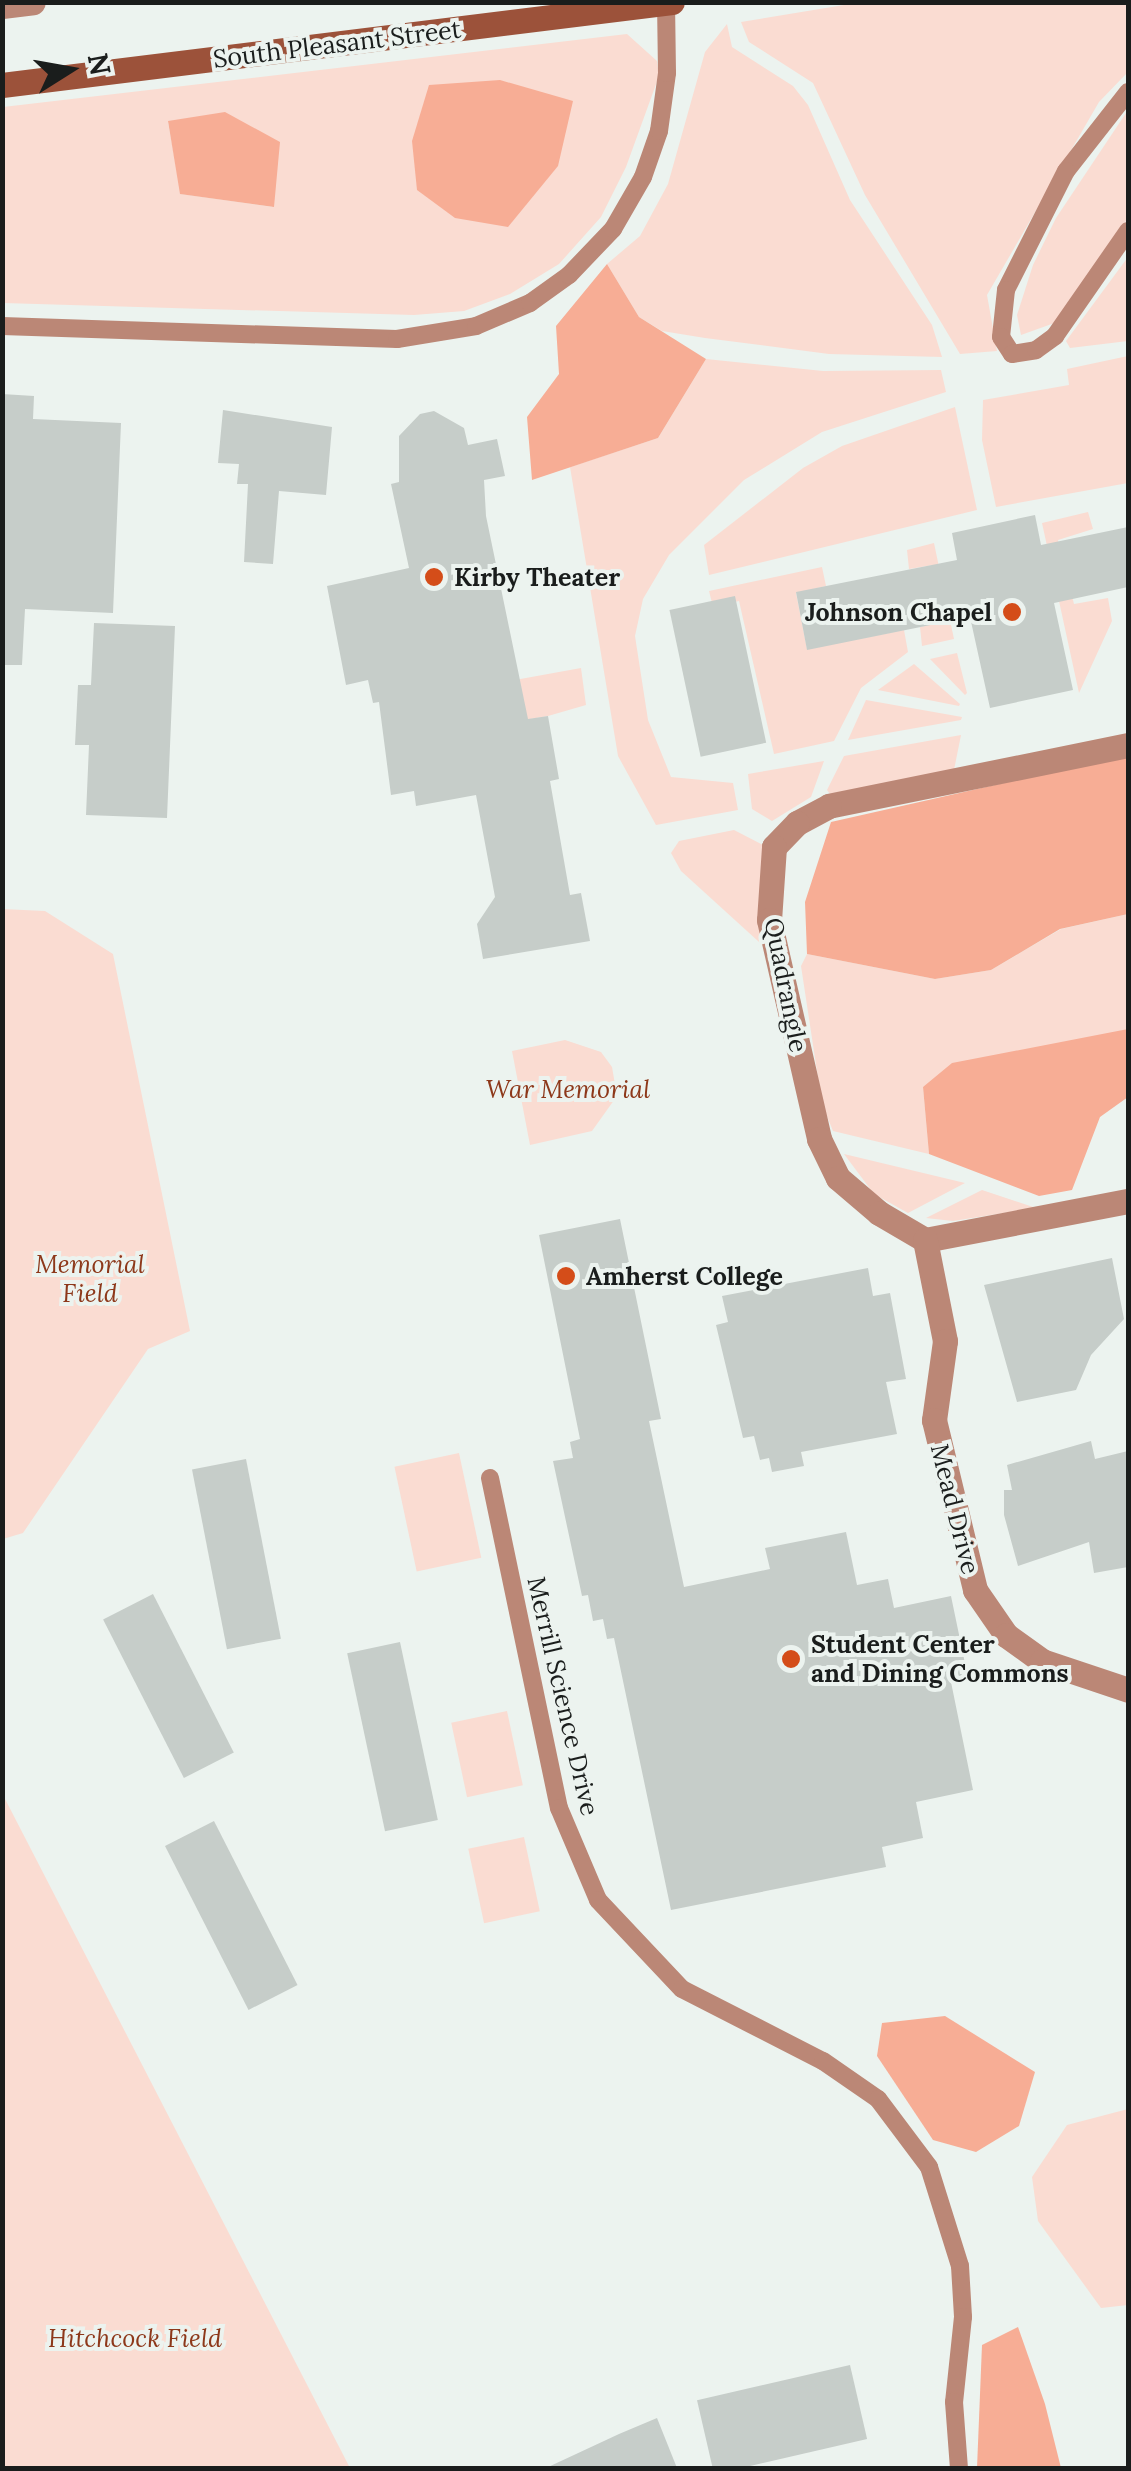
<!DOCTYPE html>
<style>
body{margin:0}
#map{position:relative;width:1131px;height:2471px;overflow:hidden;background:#ecf3ef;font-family:Lora,serif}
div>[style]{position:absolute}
.green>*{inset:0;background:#fadcd2;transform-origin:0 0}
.forest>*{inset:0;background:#f7ad95}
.building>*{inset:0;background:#c6cdc9;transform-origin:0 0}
.service>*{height:18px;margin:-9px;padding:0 9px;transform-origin:9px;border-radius:9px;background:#bb8776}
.minor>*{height:25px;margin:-12.5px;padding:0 12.5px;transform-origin:12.5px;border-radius:12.5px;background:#bb8776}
.secondary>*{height:25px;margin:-12.5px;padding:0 12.5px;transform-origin:12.5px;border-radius:12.5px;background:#9c523a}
.dots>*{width:28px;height:28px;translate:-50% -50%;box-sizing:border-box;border:5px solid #ecf3ef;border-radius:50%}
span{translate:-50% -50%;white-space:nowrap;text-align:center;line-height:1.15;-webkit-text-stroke:8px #ecf3ef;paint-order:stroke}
.street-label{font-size:25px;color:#1a1d1c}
.poi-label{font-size:25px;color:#1a1d1c;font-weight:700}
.left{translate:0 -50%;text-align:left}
.right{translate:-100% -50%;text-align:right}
.park-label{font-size:25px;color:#8d381a;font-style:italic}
.frame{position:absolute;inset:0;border:5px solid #1a1d1c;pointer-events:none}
.north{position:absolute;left:20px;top:20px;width:100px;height:100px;-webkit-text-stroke:8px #ecf3ef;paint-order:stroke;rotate:79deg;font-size:28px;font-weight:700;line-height:40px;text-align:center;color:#1a1d1c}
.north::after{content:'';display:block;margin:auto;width:35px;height:45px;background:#1a1d1c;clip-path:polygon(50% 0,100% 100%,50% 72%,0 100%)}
</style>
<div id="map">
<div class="green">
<i style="clip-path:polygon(856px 3px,1128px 3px,1128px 72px,1099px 102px,987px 295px,997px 351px,960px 354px,865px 195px,813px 83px,749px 42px,741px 22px)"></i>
<i style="clip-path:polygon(727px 24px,732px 47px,793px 86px,808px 105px,850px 200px,932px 325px,942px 357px,829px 354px,705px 338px,662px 331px,639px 317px,607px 264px,640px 236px,668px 184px,705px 52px)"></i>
<i style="clip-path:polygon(evenodd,627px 34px,657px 61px,659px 76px,626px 167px,601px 217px,559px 264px,510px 294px,464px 311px,414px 315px,3px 303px,3px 107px,627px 34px,168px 122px,273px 207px,181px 194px,168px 122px)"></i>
<i style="clip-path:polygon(1128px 110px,1128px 218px,1060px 321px,1021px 335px,1017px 315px,1033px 265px,1056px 218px)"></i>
<i style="clip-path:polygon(1128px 257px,1128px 341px,1070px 348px,1066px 341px)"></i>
<i style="clip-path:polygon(1128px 356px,1128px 483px,996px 507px,982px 440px,983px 400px,1069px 385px,1067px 369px)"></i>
<i style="clip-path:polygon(706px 359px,823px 371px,941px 370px,946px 392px,822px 432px,744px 480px,669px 555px,643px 599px,635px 636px,648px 720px,671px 777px,733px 783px,738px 810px,656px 825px,618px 756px,570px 467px,658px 438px)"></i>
<i style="clip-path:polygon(955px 407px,977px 510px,709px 575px,704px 545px,803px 468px,842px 446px)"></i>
<i style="clip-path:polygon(1088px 512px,1093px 529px,1058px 540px,1074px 604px,1108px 598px,1112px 621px,1079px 693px,1042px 523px)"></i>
<i style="clip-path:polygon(934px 543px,954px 639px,922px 646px,920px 627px,944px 622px,933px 565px,909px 569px,907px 550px)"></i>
<i style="clip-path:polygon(822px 567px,826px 586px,796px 593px,807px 649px,904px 630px,908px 652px,861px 688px,834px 741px,774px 754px,739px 601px,713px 607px,709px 591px)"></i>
<i style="clip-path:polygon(957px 653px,967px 693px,965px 695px,930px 659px)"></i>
<i style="clip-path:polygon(914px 664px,960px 704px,959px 706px,878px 690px)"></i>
<i style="clip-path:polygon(581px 668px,586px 705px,548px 716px,458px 731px,431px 695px)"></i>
<i style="clip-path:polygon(866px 700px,962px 717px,961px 720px,848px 740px)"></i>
<i style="clip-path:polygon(961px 735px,954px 770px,830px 794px,827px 790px,844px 756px)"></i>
<i style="clip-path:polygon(824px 761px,811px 797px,772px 821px,752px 809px,748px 774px)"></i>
<i style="clip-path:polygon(734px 830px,767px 847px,770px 952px,681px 871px,671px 853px,679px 841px)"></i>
<i style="clip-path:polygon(2px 909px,45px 911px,113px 954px,190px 1331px,148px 1349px,23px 1533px,3px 1539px)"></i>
<i style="clip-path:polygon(1128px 914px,1128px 1029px,923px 1087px,929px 1154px,833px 1131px,822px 1104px,801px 966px,807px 954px,935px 979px,991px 970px,1061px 929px)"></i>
<i style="clip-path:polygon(565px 1040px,601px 1052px,612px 1067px,617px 1096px,592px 1131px,530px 1145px,512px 1051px)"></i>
<i style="clip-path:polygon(844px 1154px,965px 1183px,908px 1213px,874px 1194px)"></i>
<i style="clip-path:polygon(982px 1190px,1036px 1208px,953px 1221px,926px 1218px)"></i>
<i style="left:459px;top:1453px;width:107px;height:66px;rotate:78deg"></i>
<i style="left:507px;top:1711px;width:76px;height:57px;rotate:78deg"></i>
<i style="clip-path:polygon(2px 1795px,3px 1795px,350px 2468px,3px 2468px)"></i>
<i style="left:524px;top:1837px;width:76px;height:57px;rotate:78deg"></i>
<i style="clip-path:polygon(1128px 2109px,1128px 2305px,1101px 2308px,1038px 2221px,1032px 2177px,1067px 2125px)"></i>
</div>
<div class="forest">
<i style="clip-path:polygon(500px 80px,573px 101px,558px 166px,508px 227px,455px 218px,417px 190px,412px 141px,429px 85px)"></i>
<i style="clip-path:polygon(225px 112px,280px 142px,274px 207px,180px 194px,168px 121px)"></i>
<i style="clip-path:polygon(607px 264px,639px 317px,706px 359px,658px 438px,532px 480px,527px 417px,559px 374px,556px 326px)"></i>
<i style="clip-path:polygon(1128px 755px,1128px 914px,1060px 929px,991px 970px,935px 979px,807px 954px,805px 902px,831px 822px)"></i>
<i style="clip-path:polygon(1128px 1029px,1128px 1097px,1100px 1117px,1072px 1190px,1039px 1196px,929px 1154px,923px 1087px,952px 1063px)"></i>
<i style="clip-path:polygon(945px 2016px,1035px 2072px,1019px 2126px,976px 2152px,933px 2140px,877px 2056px,882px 2023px)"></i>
<i style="clip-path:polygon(1018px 2327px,1045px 2404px,1061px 2468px,977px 2468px,982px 2345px)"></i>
</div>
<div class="building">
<i style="clip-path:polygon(2px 394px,34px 396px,33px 419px,121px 423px,113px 613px,25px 609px,22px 665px,2px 665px)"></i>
<i style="clip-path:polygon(223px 410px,332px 427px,326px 495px,279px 491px,273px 564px,244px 562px,248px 484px,237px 484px,239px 464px,218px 463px)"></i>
<i style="clip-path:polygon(434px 411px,464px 428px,468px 445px,497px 439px,505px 476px,484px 480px,486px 516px,528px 719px,548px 716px,559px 779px,550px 781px,570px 895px,581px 893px,590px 941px,483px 959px,477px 924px,495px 897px,476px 795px,416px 806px,414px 791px,391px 795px,379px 702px,373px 703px,368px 680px,346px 685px,327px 586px,409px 568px,391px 484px,399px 482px,399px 436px,420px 414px)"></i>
<i style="clip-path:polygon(1035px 515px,1041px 545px,1128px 527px,1128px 587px,1054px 603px,1073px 690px,990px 708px,970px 617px,807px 650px,796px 592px,957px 560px,952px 533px)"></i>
<i style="left:735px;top:596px;width:150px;height:67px;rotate:78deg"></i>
<i style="clip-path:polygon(94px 623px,175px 626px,167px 818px,86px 815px,89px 745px,75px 745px,78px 685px,91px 685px)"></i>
<i style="clip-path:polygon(620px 1219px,661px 1419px,649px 1421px,684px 1587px,770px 1569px,765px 1548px,846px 1532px,857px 1585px,888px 1579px,894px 1608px,951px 1596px,968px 1678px,951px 1682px,973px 1790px,916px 1802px,923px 1838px,882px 1847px,886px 1867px,671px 1910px,614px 1638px,607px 1639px,603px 1619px,593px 1621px,588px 1595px,582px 1596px,553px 1461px,573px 1458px,570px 1442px,580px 1439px,539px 1235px)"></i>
<i style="clip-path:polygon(1112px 1258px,1124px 1319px,1091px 1355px,1076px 1390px,1017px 1402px,984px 1285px)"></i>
<i style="clip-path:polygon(868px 1268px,873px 1296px,890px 1293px,906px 1379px,886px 1382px,897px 1434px,801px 1452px,804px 1466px,772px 1472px,769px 1458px,760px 1460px,754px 1436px,743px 1438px,716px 1325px,728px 1322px,722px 1296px)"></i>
<i style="clip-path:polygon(1091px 1441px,1095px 1459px,1128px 1451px,1128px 1567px,1094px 1573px,1089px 1542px,1018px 1566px,1004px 1515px,1004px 1490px,1012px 1490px,1007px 1465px)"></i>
<i style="left:246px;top:1459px;width:183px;height:55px;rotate:79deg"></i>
<i style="left:153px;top:1594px;width:178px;height:56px;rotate:63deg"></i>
<i style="left:400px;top:1642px;width:182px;height:54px;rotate:78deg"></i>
<i style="left:214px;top:1821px;width:184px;height:55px;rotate:63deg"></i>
<i style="left:850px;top:2365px;width:76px;height:157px;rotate:77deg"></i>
<i style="clip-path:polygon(657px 2418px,677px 2468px,546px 2468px,619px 2434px)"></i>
</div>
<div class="service">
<i style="left:1128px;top:92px;width:100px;rotate:128.1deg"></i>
<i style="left:1066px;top:171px;width:133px;rotate:116.8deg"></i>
<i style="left:1006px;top:290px;width:47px;rotate:96.1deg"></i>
<i style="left:1001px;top:337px;width:20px;rotate:57deg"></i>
<i style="left:1012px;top:354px;width:24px;rotate:-9deg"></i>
<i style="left:1036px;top:350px;width:24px;rotate:-36deg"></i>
<i style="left:1055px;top:336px;width:128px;rotate:-55.2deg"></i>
<i style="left:2px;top:326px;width:395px;rotate:1.9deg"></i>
<i style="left:397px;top:339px;width:80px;rotate:-9.3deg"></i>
<i style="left:476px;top:326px;width:59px;rotate:-23.1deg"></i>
<i style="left:530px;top:303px;width:48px;rotate:-35.7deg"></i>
<i style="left:569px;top:275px;width:64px;rotate:-46.3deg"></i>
<i style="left:613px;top:229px;width:60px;rotate:-60deg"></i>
<i style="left:643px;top:177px;width:49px;rotate:-70.8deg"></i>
<i style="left:659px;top:131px;width:59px;rotate:-82.1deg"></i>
<i style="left:667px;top:73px;width:70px;rotate:-90.8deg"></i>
<i style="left:490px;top:1478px;width:337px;rotate:78.2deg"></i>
<i style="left:559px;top:1808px;width:100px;rotate:67deg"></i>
<i style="left:598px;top:1900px;width:122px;rotate:46.7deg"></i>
<i style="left:682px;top:1989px;width:158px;rotate:27.1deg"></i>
<i style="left:823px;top:2061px;width:67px;rotate:34.6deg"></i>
<i style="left:878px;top:2099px;width:85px;rotate:53.1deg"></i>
<i style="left:929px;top:2167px;width:104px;rotate:72.6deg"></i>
<i style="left:960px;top:2266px;width:51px;rotate:86.6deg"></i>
<i style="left:963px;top:2317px;width:85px;rotate:96deg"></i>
<i style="left:954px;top:2402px;width:66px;rotate:85.7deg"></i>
</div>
<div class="minor">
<i style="left:2px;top:6px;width:31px;rotate:-7deg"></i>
<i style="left:1128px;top:745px;width:305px;rotate:168.5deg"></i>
<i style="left:829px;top:806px;width:36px;rotate:152deg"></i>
<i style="left:797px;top:823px;width:33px;rotate:134deg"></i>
<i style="left:774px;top:847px;width:73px;rotate:93.9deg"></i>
<i style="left:769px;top:920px;width:225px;rotate:77.1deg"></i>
<i style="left:819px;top:1139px;width:43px;rotate:64deg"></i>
<i style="left:838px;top:1178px;width:54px;rotate:40.5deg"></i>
<i style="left:879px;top:1213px;width:53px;rotate:30.4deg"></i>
<i style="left:925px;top:1240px;width:207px;rotate:-10.9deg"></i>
<i style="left:925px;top:1240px;width:103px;rotate:78.8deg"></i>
<i style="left:945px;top:1341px;width:80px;rotate:97.9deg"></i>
<i style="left:934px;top:1420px;width:175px;rotate:76.4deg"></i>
<i style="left:975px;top:1590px;width:55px;rotate:55.4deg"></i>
<i style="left:1006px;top:1635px;width:44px;rotate:35.8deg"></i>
<i style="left:1042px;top:1661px;width:91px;rotate:18.6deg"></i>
</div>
<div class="secondary">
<i style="left:2px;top:85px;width:675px;rotate:-7.06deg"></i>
</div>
<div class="dots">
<i style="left:434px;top:577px;background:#d44d19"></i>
<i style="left:1012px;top:612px;background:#d44d19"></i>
<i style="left:566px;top:1276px;background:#d44d19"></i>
<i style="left:791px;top:1659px;background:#d44d19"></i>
</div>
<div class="street-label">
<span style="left:337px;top:44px;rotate:-7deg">South Pleasant Street</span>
<span style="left:786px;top:985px;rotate:79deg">Quadrangle</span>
<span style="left:955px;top:1509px;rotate:76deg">Mead Drive</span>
<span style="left:563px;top:1696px;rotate:77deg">Merrill Science Drive</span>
</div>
<div class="poi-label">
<span class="left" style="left:454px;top:577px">Kirby Theater</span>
<span class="right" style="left:992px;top:612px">Johnson Chapel</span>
<span class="left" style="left:586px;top:1276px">Amherst College</span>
<span class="left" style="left:811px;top:1659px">Student Center<br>and Dining Commons</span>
</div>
<div class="park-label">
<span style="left:568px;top:1089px">War Memorial</span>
<span style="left:90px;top:1279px">Memorial<br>Field</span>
<span style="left:135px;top:2338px">Hitchcock Field</span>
</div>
<div class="frame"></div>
<div class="north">N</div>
</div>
